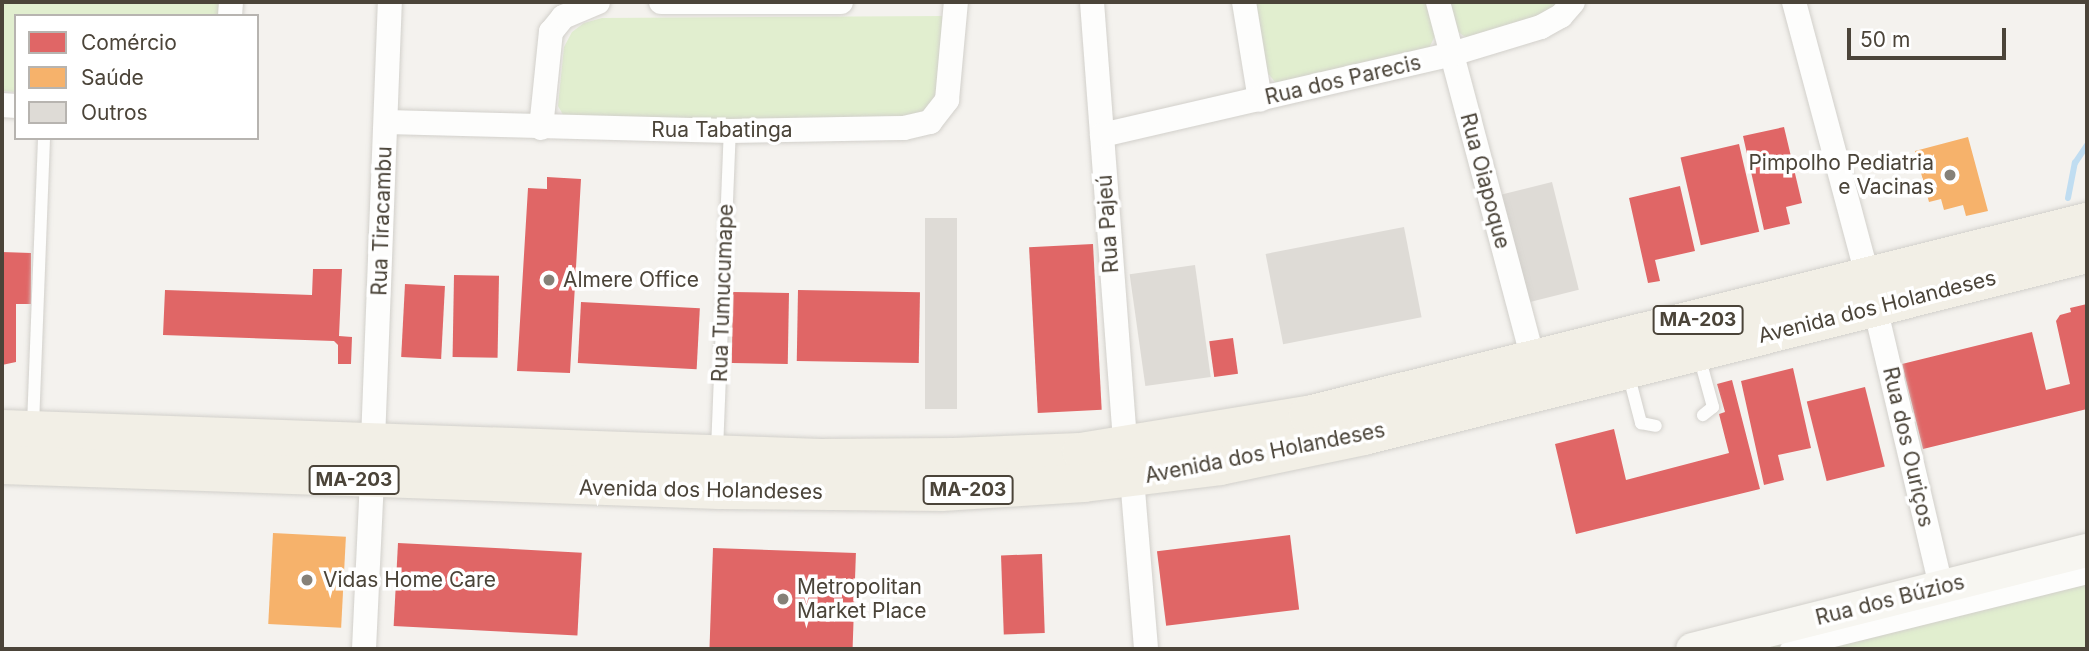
<!DOCTYPE html>
<meta charset="utf-8">
<style>
body{margin:0}
#map{position:relative;width:2089px;height:651px;overflow:hidden;background:#f4f2ee;font-family:Inter,sans-serif}
div>[style]{position:absolute}
.green>*{inset:0;background:#e1eecf}
.shops>*{inset:0;background:#e06666;transform-origin:0 0}
.health>*{inset:0;background:#f6b26b;transform-origin:0 0}
.stream>*{height:6px;margin:-3px;padding:0 3px;transform-origin:3px;border-radius:3px;background:#c0ddf1}
.building>*{inset:0;background:#dedbd6;transform-origin:0 0}
.roads{filter:drop-shadow(0 0 2px #d2d0cb) drop-shadow(0 0 2px #d2d0cb)}
.service>*{height:12px;margin:-6px;padding:0 6px;transform-origin:6px;border-radius:6px;background:#fdfdfc}
.pedestrian>*{height:18px;margin:-9px;padding:0 9px;transform-origin:9px;border-radius:9px;background:#fdfdfc}
.minor>*{height:24px;margin:-12px;padding:0 12px;transform-origin:12px;border-radius:12px;background:#fdfdfc}
.secondary>*{height:33px;margin:-16.5px;padding:0 16.5px;transform-origin:16.5px;border-radius:16.5px;background:#f7f6f1}
.primary>*{height:38px;margin:-19px;padding:0 19px;transform-origin:19px;border-radius:19px;background:#f2efe6}
.dots>*{width:19px;height:19px;translate:-50% -50%;box-sizing:border-box;border:4px solid #fff;border-radius:50%}
span{translate:-50% -50%;white-space:nowrap;text-align:center;line-height:1.15;-webkit-text-stroke:7px #fff;paint-order:stroke}
.shield-label span{padding:2px 5px;background:#fff;border:2px solid;border-radius:5px;-webkit-text-stroke-width:0}
.shield-label{font-size:19px;color:#4b4439;font-weight:700}
.street-label{font-size:21px;color:#4b4439}
.poi-label{font-size:21px;color:#4b4439}
.right{translate:-100% -50%;text-align:right}
.left{translate:0 -50%;text-align:left}
.frame{position:absolute;inset:0;border:4px solid #4b4439;pointer-events:none}
.legend{position:absolute;left:14px;top:14px;width:245px;height:126px;box-sizing:border-box;background:#fff;border:2px solid #b7b4b0;margin:0;padding:9px 12px;list-style:none;font-size:21px;color:#4b4439}
.legend li{display:flex;align-items:center;gap:14px;height:35px}
.legend b{width:35px;border:2px solid #b7b4b0}
.scale{position:absolute;left:1847px;top:28px;width:159px;height:32px;box-sizing:border-box;border:4px solid #4b4439;border-top:0;padding-left:9px;font-size:21px;line-height:24px;white-space:nowrap;color:#4b4439;-webkit-text-stroke:5px #fff;paint-order:stroke}
</style>
<div id="map">
<div class="green">
<i style="clip-path:polygon(2px 2px,220px 2px,221px 16px,16px 16px,16px 92px,2px 91px)"></i>
<i style="clip-path:polygon(1258px 2px,1429px 2px,1436px 34px,1427px 52px,1288px 85px,1275px 82px,1267px 72px,1255px 7px)"></i>
<i style="clip-path:polygon(1446px 2px,1562px 2px,1554px 11px,1470px 40px,1458px 32px)"></i>
<i style="clip-path:polygon(943px 16px,935px 101px,926px 113px,905px 118px,566px 120px,558px 106px,564px 47px,572px 32px,584px 23px,602px 18px)"></i>
<i style="clip-path:polygon(2087px 563px,2087px 649px,1760px 649px,1944px 601px)"></i>
</div>
<div class="shops">
<i style="clip-path:polygon(1784px 127px,1802px 203px,1786px 207px,1790px 224px,1764px 230px,1743px 136px)"></i>
<i style="left:1739px;top:144px;width:90px;height:60px;rotate:77deg"></i>
<i style="clip-path:polygon(547px 177px,581px 179px,570px 373px,517px 371px,528px 188px,547px 189px)"></i>
<i style="clip-path:polygon(1680px 186px,1695px 251px,1655px 260px,1660px 281px,1648px 283px,1629px 198px)"></i>
<i style="left:1093px;top:244px;width:166px;height:64px;rotate:87deg"></i>
<i style="clip-path:polygon(2px 252px,31px 253px,31px 304px,16px 304px,16px 362px,2px 365px)"></i>
<i style="clip-path:polygon(313px 269px,342px 269px,339px 336px,352px 337px,351px 364px,338px 364px,338px 345px,334px 341px,163px 335px,165px 290px,312px 295px)"></i>
<i style="left:454px;top:275px;width:45px;height:82px;rotate:1deg"></i>
<i style="left:405px;top:284px;width:40px;height:73px;rotate:3deg"></i>
<i style="left:798px;top:290px;width:122px;height:71px;rotate:1deg"></i>
<i style="left:733px;top:292px;width:56px;height:71px;rotate:1deg"></i>
<i style="left:581px;top:302px;width:119px;height:61px;rotate:3deg"></i>
<i style="clip-path:polygon(2087px 304px,2087px 409px,1923px 449px,1902px 364px,2032px 332px,2046px 390px,2070px 384px,2056px 321px,2060px 315px,2071px 312px,2070px 308px)"></i>
<i style="left:1233px;top:338px;width:36px;height:24px;rotate:82deg"></i>
<i style="clip-path:polygon(1793px 368px,1811px 448px,1778px 455px,1784px 480px,1764px 485px,1741px 381px)"></i>
<i style="clip-path:polygon(1732px 380px,1760px 489px,1576px 534px,1555px 444px,1614px 429px,1626px 480px,1729px 453px,1719px 414px,1725px 412px,1717px 384px)"></i>
<i style="left:1865px;top:387px;width:82px;height:60px;rotate:76deg"></i>
<i style="left:1290px;top:535px;width:75px;height:134px;rotate:83deg"></i>
<i style="left:398px;top:543px;width:184px;height:83px;rotate:3deg"></i>
<i style="left:713px;top:548px;width:143px;height:99px;rotate:2deg"></i>
<i style="left:1042px;top:554px;width:79px;height:41px;rotate:88deg"></i>
</div>
<div class="health">
<i style="clip-path:polygon(1968px 137px,1988px 211px,1966px 216px,1963px 205px,1944px 210px,1941px 199px,1929px 202px,1915px 151px)"></i>
<i style="left:273px;top:533px;width:73px;height:91px;rotate:3deg"></i>
</div>
<div class="stream">
<i style="left:2068px;top:198px;width:36px;rotate:-79deg"></i>
<i style="left:2075px;top:163px;width:22px;rotate:-56deg"></i>
</div>
<div class="building">
<i style="left:1552px;top:182px;width:111px;height:58px;rotate:76deg"></i>
<i style="left:925px;top:218px;width:32px;height:191px"></i>
<i style="left:1404px;top:227px;width:92px;height:141px;rotate:79deg"></i>
<i style="left:1195px;top:265px;width:113px;height:66px;rotate:82deg"></i>
</div>
<div class="roads">
<div class="service">
<i style="left:1699px;top:356px;width:53px;rotate:74.6deg"></i>
<i style="left:1713px;top:407px;width:13px;rotate:141deg"></i>
<i style="left:1628px;top:373px;width:52px;rotate:75.4deg"></i>
<i style="left:1641px;top:423px;width:15px;rotate:11deg"></i>
<i style="left:33px;top:425px;width:287px;rotate:-87.8deg"></i>
<i style="left:717px;top:450px;width:319px;rotate:-87.7deg"></i>
</div>
<div class="pedestrian">
<i style="left:1789px;top:649px;width:307px;rotate:-13.9deg"></i>
</div>
<div class="minor">
<i style="left:661px;top:2px;width:180px"></i>
<i style="left:1092px;top:2px;width:445px;rotate:85.7deg"></i>
<i style="left:1244px;top:2px;width:99px;rotate:80.7deg"></i>
<i style="left:1438px;top:2px;width:370px;rotate:75.1deg"></i>
<i style="left:1794px;top:2px;width:287px;rotate:75deg"></i>
<i style="left:230px;top:16px;width:14px;rotate:-86deg"></i>
<i style="left:2px;top:105px;width:14px;rotate:4deg"></i>
<i style="left:386px;top:122px;width:344px;rotate:1.5deg"></i>
<i style="left:730px;top:131px;width:174px;rotate:-1deg"></i>
<i style="left:904px;top:128px;width:27px;rotate:-13deg"></i>
<i style="left:930px;top:122px;width:28px;rotate:-52deg"></i>
<i style="left:947px;top:100px;width:98px;rotate:-84.8deg"></i>
<i style="left:541px;top:128px;width:97px;rotate:-84.1deg"></i>
<i style="left:551px;top:32px;width:19px;rotate:-51deg"></i>
<i style="left:563px;top:17px;width:38px;rotate:-23deg"></i>
<i style="left:1102px;top:135px;width:359px;rotate:-13deg"></i>
<i style="left:1452px;top:54px;width:93px;rotate:-16.9deg"></i>
<i style="left:1541px;top:27px;width:23px;rotate:-29deg"></i>
<i style="left:1561px;top:16px;width:18px;rotate:-49deg"></i>
<i style="left:1875px;top:307px;width:288px;rotate:76.7deg"></i>
<i style="left:373px;top:441px;width:439px;rotate:-87.8deg"></i>
<i style="left:1132px;top:478px;width:172px;rotate:85.3deg"></i>
<i style="left:364px;top:649px;width:169px;rotate:-87.3deg"></i>
</div>
<div class="secondary">
<i style="left:1692px;top:649px;width:407px;rotate:-14.1deg"></i>
</div>
<div class="primary">
<i style="left:2px;top:429px;width:819px;rotate:2.03deg"></i>
<i style="left:820px;top:458px;width:134px;rotate:-0.4deg"></i>
<i style="left:954px;top:457px;width:127px;rotate:-2.3deg"></i>
<i style="left:1081px;top:452px;width:230px;rotate:-9.3deg"></i>
<i style="left:1308px;top:415px;width:803px;rotate:-13.92deg"></i>
<i style="left:2px;top:465px;width:718px;rotate:1.99deg"></i>
<i style="left:720px;top:490px;width:222px;rotate:0.5deg"></i>
<i style="left:942px;top:492px;width:142px;rotate:-3.6deg"></i>
<i style="left:1084px;top:483px;width:137px;rotate:-7.1deg"></i>
<i style="left:1220px;top:466px;width:147px;rotate:-11.8deg"></i>
<i style="left:1364px;top:436px;width:746px;rotate:-14.13deg"></i>
</div>
</div>
<div class="dots">
<i style="left:1950px;top:175px;background:#868178"></i>
<i style="left:549px;top:280px;background:#868178"></i>
<i style="left:307px;top:580px;background:#868178"></i>
<i style="left:783px;top:599px;background:#868178"></i>
</div>
<div class="shield-label">
<span style="left:1698px;top:320px">MA-203</span>
<span style="left:354px;top:480px">MA-203</span>
<span style="left:968px;top:490px">MA-203</span>
</div>
<div class="street-label">
<span style="left:1343px;top:80px;rotate:-13deg">Rua dos Parecis</span>
<span style="left:722px;top:130px">Rua Tabatinga</span>
<span style="left:1485px;top:181px;rotate:75deg">Rua Oiapoque</span>
<span style="left:382px;top:221px;rotate:-88deg">Rua Tiracambu</span>
<span style="left:1108px;top:224px;rotate:-94deg">Rua Pajeú</span>
<span style="left:723px;top:293px;rotate:-88deg">Rua Tumucumape</span>
<span style="left:1877px;top:307px;rotate:-14deg">Avenida dos Holandeses</span>
<span style="left:1908px;top:447px;rotate:77deg">Rua dos Ouriços</span>
<span style="left:1265px;top:453px;rotate:-11deg">Avenida dos Holandeses</span>
<span style="left:701px;top:490px;rotate:1deg">Avenida dos Holandeses</span>
<span style="left:1890px;top:600px;rotate:-14deg">Rua dos Búzios</span>
</div>
<div class="poi-label">
<span class="right" style="left:1934px;top:175px">Pimpolho Pediatria<br>e Vacinas</span>
<span class="left" style="left:563px;top:280px">Almere Office</span>
<span class="left" style="left:323px;top:580px">Vidas Home Care</span>
<span class="left" style="left:797px;top:599px">Metropolitan<br>Market Place</span>
</div>
<div class="frame"></div>
<ul class="legend">
<li><b style="height:19px;background:#e06666"></b>Comércio</li>
<li><b style="height:19px;background:#f6b26b"></b>Saúde</li>
<li><b style="height:19px;background:#dedbd6"></b>Outros</li>
</ul>
<div class="scale">50 m</div>
</div>
